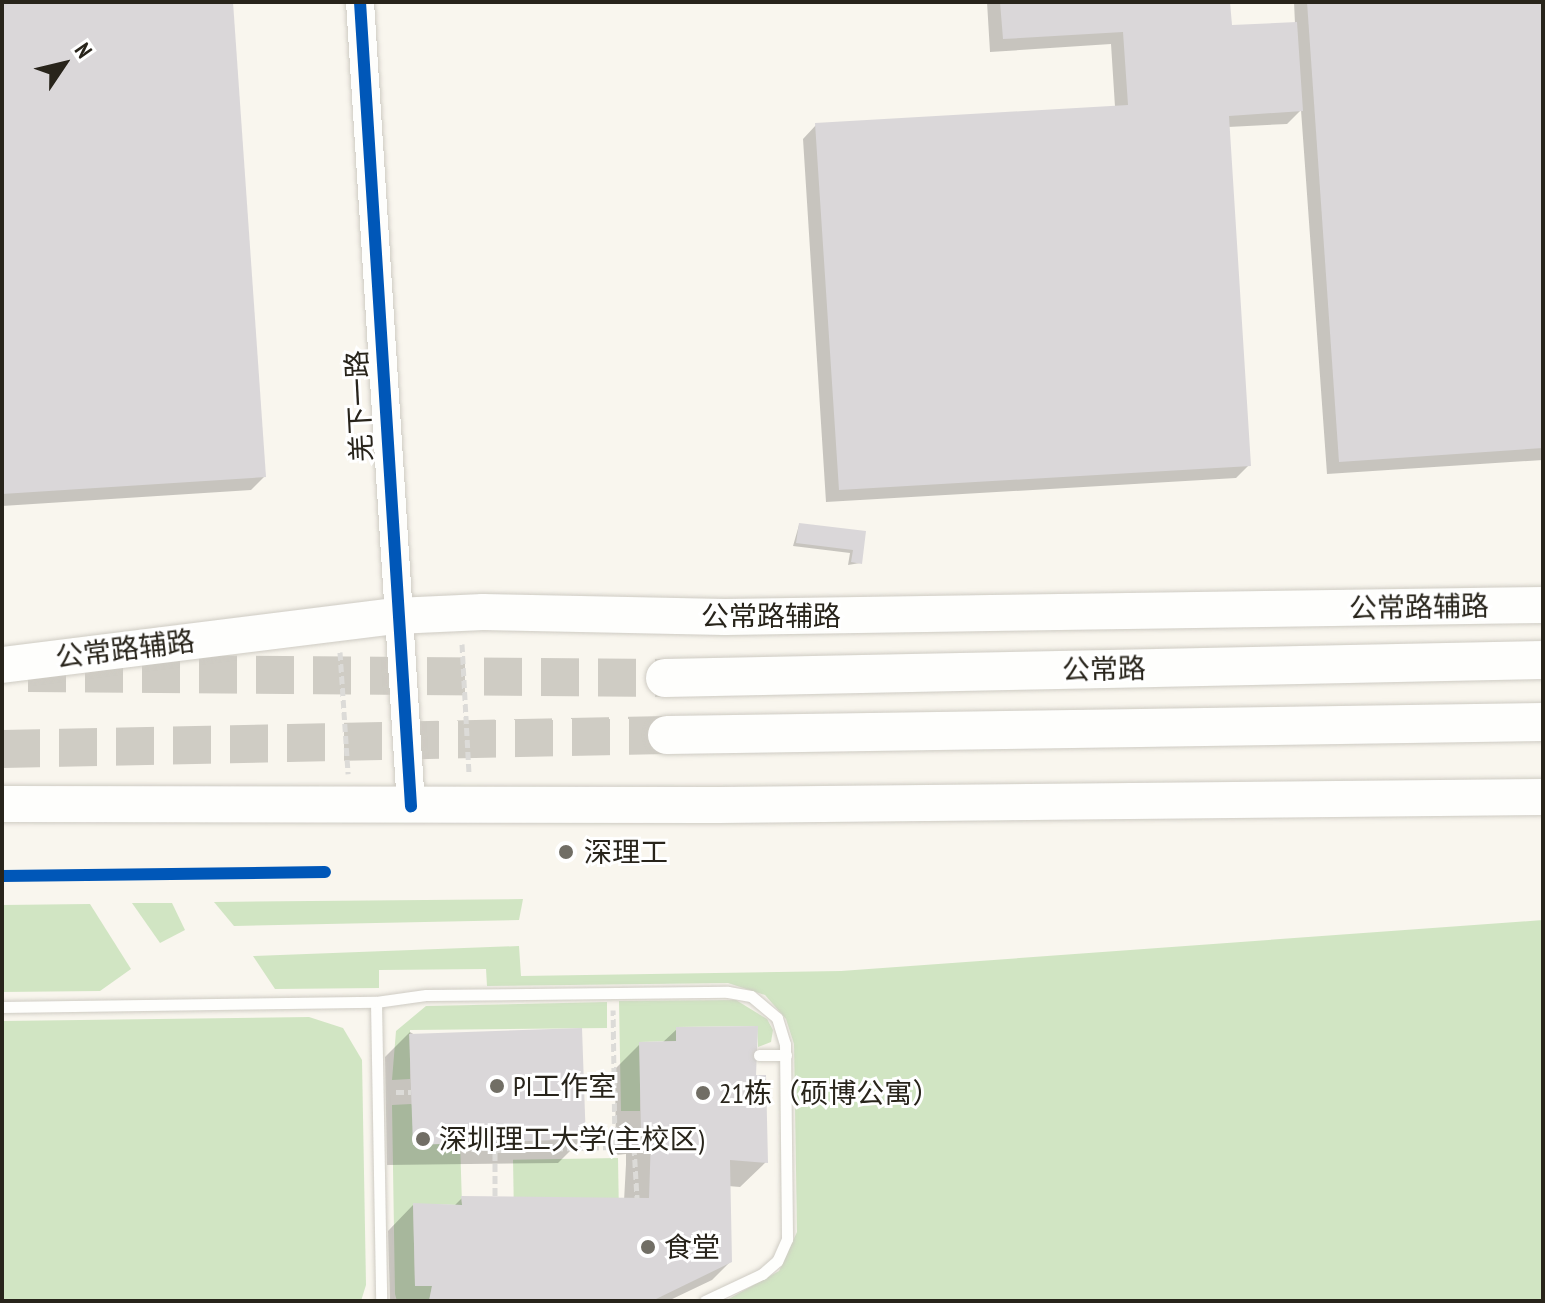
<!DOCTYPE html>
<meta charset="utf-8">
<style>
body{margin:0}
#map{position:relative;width:1545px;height:1303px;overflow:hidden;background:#f9f6ee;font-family:"PT Sans Narrow","Noto Sans SC",sans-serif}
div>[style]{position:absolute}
.green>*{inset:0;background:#d1e5c3;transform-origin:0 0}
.shadow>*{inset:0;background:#0003}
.building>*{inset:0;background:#dad7d9;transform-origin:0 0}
.trunk-tunnel>*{height:38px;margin-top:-19px;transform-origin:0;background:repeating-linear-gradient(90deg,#cfccc4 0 38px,transparent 0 57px)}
.path>*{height:5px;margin-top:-2.5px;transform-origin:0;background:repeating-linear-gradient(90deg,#dcdbd8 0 8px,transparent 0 12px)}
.roads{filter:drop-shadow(0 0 2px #cecbc3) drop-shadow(0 0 2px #cecbc3)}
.service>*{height:11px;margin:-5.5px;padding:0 5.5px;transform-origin:5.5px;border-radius:5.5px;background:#fefefc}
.tertiary>*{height:28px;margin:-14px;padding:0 14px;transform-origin:14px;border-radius:14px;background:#fefefc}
.primary>*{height:36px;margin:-18px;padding:0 18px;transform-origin:18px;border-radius:18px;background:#fefefc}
.trunk>*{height:38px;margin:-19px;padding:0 19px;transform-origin:19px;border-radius:19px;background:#fefefc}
.cycleway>*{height:12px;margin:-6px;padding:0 6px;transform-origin:6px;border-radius:6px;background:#0057b8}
.dots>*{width:22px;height:22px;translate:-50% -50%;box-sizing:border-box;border:4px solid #fff;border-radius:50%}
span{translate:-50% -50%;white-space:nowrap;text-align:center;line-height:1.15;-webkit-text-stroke:6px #fff;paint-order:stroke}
.street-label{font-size:28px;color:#28241b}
.poi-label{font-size:28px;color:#28241b}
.left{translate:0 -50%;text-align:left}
.frame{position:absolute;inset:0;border:4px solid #28241b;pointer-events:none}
.north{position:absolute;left:24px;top:24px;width:80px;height:80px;-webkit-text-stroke:6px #fff;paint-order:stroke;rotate:55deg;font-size:22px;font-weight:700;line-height:32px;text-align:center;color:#28241b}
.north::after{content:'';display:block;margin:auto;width:28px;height:36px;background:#28241b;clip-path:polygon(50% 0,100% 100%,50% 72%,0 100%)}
</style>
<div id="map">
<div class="green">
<i style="clip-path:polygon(523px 899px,519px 920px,234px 926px,214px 902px)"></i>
<i style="clip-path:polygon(132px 903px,172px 903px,185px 930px,160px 943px)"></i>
<i style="clip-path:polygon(90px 904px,131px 969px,100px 991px,2px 992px,2px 905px)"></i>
<i style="clip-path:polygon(1543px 920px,1543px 1301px,725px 1301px,779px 1271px,797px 1232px,794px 1044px,786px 1019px,765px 995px,728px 983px,487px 986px,486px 969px,379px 970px,379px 988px,275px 989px,253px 956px,519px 946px,521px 976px,841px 971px)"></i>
<i style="clip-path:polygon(736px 1000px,767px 1019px,773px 1030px,771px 1042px,758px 1047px,757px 1026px,676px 1027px,676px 1041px,640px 1042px,640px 1111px,621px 1111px,619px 1001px)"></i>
<i style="clip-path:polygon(607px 1002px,607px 1028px,410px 1030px,410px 1079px,392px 1080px,396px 1031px,426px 1006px)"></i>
<i style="clip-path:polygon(309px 1017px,343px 1028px,362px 1060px,366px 1285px,361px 1301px,2px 1301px,2px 1021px)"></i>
<i style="clip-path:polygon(411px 1104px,460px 1140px,462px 1205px,413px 1204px,415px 1285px,432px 1286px,429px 1301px,397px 1301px,395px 1294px,392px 1105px)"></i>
<i style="left:618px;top:1158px;width:40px;height:105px;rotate:89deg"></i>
</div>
<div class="shadow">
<i style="clip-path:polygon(2px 2px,231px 2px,264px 477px,251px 490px,2px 506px)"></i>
<i style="clip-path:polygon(987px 2px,1228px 2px,1230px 27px,1295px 24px,1294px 2px,1543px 2px,1543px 460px,1327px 474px,1301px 110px,1287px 124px,1228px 127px,1249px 465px,1236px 478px,826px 502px,803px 139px,816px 125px,1115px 107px,1111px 44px,990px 52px)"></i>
<i style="clip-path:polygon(799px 525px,864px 533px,860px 563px,848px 565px,850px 553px,793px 546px)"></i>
<i style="clip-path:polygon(677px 1029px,754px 1077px,766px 1162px,740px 1187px,728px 1186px,730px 1262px,712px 1280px,668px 1301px,390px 1301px,388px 1231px,413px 1205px,453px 1207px,462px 1198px,547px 1197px,546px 1205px,624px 1201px,626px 1164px,626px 1154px,616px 1155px,615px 1069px,640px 1044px,662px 1043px)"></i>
<i style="clip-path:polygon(410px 1032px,583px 1138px,558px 1163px,387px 1165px,385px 1057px)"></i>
</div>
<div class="building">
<i style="clip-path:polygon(2px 2px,233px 2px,266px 477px,2px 494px)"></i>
<i style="clip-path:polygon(1000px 2px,1230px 2px,1232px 25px,1297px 22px,1303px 111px,1229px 116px,1251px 466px,839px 490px,815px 123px,1128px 105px,1123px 32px,1003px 39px)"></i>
<i style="clip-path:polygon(1307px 2px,1543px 2px,1543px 448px,1339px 462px)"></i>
<i style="clip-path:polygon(799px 523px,866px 531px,862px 564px,851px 562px,853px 550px,796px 543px)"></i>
<i style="clip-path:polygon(758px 1026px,756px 1075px,766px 1075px,768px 1163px,730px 1160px,732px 1262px,652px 1301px,429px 1301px,432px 1286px,415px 1286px,413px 1203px,462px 1205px,461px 1196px,649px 1198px,651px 1137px,650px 1130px,641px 1130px,639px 1042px,676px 1041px,676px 1027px)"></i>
<i style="left:582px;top:1028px;width:111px;height:173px;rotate:88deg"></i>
</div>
<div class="trunk-tunnel">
<i style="left:28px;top:673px;width:637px;rotate:0.45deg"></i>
<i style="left:2px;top:749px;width:665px;rotate:-1.21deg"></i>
</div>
<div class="path">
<i style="left:462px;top:644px;width:129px;rotate:86.9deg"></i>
<i style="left:340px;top:652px;width:122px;rotate:86.2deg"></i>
<i style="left:396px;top:1092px;width:15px"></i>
<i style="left:615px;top:1147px;width:33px"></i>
<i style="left:634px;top:1147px;width:51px;rotate:86.6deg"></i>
<i style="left:495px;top:1196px;width:46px;rotate:-90deg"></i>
<i style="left:495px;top:1150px;width:120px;rotate:-1.4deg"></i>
<i style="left:615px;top:1147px;width:137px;rotate:-90.8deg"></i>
</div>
<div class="roads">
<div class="service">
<i style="left:376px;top:1002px;width:299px;rotate:89deg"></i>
<i style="left:2px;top:1007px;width:374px;rotate:-0.8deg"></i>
<i style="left:376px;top:1002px;width:50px;rotate:-8deg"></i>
<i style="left:426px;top:995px;width:302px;rotate:-0.6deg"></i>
<i style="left:728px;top:992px;width:23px;rotate:10deg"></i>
<i style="left:751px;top:996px;width:34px;rotate:40deg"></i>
<i style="left:777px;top:1018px;width:27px;rotate:73deg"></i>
<i style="left:785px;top:1044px;width:195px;rotate:89.4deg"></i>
<i style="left:787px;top:1239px;width:24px;rotate:114deg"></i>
<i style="left:777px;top:1261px;width:20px;rotate:139deg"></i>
<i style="left:762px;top:1274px;width:63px;rotate:154.7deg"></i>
<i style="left:759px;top:1055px;width:27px"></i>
</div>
<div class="tertiary">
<i style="left:360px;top:2px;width:806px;rotate:86.37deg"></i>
</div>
<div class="primary">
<i style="left:2px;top:665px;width:397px;rotate:-7.1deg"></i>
<i style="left:396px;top:616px;width:87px;rotate:-2.6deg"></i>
<i style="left:483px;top:612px;width:242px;rotate:1.2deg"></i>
<i style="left:725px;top:617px;width:818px;rotate:-0.84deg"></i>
<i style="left:2px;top:804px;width:716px;rotate:0.08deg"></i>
<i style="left:718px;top:805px;width:825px;rotate:-0.56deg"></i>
</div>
<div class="trunk">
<i style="left:665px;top:678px;width:878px;rotate:-1.17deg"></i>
<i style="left:667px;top:735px;width:876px;rotate:-0.85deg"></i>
</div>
</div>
<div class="cycleway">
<i style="left:360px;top:2px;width:806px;rotate:86.37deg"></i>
<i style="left:2px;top:876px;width:323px;rotate:-0.7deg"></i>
</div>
<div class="dots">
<i style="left:566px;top:852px;background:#716e65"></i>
<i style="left:497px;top:1086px;background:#716e65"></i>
<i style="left:703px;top:1093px;background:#716e65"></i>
<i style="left:423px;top:1139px;background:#716e65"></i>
<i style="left:648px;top:1247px;background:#716e65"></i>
</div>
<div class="street-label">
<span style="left:359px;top:406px;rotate:-93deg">羌下一路</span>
<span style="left:1419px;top:607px;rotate:-1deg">公常路辅路</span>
<span style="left:771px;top:616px">公常路辅路</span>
<span style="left:125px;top:649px;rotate:-7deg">公常路辅路</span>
<span style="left:1104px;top:669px;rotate:-1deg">公常路</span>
</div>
<div class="poi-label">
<span class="left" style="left:584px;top:852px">深理工</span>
<span class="left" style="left:513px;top:1086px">PI工作室</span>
<span class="left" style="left:719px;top:1093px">21栋（硕博公寓）</span>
<span class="left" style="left:439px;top:1139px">深圳理工大学(主校区)</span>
<span class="left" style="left:664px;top:1247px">食堂</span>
</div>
<div class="frame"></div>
<div class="north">N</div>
</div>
